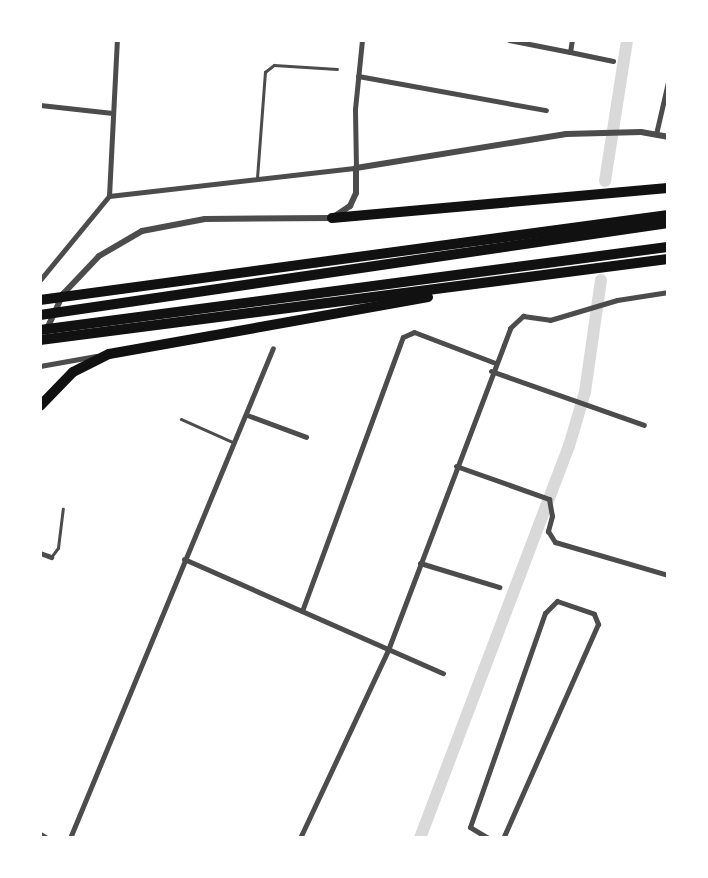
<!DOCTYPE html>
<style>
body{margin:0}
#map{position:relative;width:708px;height:878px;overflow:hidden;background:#fff;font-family:Figtree,sans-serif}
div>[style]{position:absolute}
.canal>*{height:12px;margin:-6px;padding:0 6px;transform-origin:6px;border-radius:6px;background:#d9d9d9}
.service>*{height:2.5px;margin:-1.25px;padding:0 1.25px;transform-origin:1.25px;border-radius:1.25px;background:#4c4c4c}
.minor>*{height:5px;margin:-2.5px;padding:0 2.5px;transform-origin:2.5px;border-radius:2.5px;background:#4c4c4c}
.tertiary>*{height:6px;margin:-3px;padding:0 3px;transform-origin:3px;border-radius:3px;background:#4c4c4c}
.motorway>*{height:10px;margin:-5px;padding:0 5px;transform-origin:5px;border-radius:5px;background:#111}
span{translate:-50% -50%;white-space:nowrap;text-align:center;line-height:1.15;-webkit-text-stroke:5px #fff;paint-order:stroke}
.frame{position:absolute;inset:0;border:42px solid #fff;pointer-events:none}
</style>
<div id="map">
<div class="canal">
<i style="left:605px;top:181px;width:143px;rotate:-81.1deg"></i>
<i style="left:420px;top:838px;width:419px;rotate:-69.2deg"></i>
<i style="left:569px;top:446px;width:56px;rotate:-73.5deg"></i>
<i style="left:585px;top:392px;width:113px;rotate:-81.9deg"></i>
</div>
<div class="service">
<i style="left:257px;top:178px;width:106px;rotate:-85.7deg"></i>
<i style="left:265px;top:72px;width:11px;rotate:-38deg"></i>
<i style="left:274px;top:65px;width:63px;rotate:3.6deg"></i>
<i style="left:181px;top:419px;width:57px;rotate:23.9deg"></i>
<i style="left:52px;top:556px;width:10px;rotate:-53deg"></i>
<i style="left:58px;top:548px;width:39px;rotate:-83deg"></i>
</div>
<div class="minor">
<i style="left:509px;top:40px;width:62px;rotate:11.1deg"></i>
<i style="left:570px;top:52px;width:12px;rotate:-81deg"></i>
<i style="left:570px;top:52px;width:44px;rotate:11.8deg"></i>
<i style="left:358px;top:76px;width:191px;rotate:10.3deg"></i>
<i style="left:40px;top:105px;width:73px;rotate:6.3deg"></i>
<i style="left:656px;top:134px;width:53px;rotate:-77deg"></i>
<i style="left:109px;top:196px;width:156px;rotate:-87.1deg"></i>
<i style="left:40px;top:280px;width:109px;rotate:-50.6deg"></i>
<i style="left:109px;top:196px;width:249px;rotate:-6.5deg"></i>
<i style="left:356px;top:168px;width:59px;rotate:-91deg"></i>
<i style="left:355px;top:109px;width:69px;rotate:-84.2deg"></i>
<i style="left:40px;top:366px;width:57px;rotate:-10.1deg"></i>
<i style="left:491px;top:371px;width:162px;rotate:19.4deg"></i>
<i style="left:247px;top:415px;width:63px;rotate:20.4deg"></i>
<i style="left:456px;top:466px;width:99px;rotate:19.5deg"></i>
<i style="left:549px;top:499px;width:17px;rotate:80deg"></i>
<i style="left:552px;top:516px;width:16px;rotate:105deg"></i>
<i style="left:548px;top:531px;width:13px;rotate:58deg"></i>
<i style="left:555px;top:542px;width:118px;rotate:16.3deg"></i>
<i style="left:40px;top:553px;width:12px;rotate:20deg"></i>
<i style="left:184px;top:559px;width:283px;rotate:23.8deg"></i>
<i style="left:420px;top:563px;width:83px;rotate:16.9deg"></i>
<i style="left:302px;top:611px;width:292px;rotate:-69.8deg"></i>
<i style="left:403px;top:337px;width:12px;rotate:-24deg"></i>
<i style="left:414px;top:332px;width:87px;rotate:20.9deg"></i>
<i style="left:40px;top:834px;width:8px;rotate:30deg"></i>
<i style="left:70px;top:838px;width:530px;rotate:-67.5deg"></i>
<i style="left:300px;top:838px;width:208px;rotate:-64.9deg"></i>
<i style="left:388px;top:650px;width:344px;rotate:-69.2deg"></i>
<i style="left:510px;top:328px;width:18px;rotate:-43deg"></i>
<i style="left:523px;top:316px;width:27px;rotate:8deg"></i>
<i style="left:550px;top:320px;width:70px;rotate:-16.6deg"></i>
<i style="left:617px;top:300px;width:52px;rotate:-8.9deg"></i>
<i style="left:488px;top:838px;width:21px;rotate:-149deg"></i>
<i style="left:470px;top:827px;width:227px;rotate:-70.7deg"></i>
<i style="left:545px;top:613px;width:17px;rotate:-45deg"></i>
<i style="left:557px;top:601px;width:39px;rotate:19deg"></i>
<i style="left:594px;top:614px;width:11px;rotate:68deg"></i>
<i style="left:598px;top:624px;width:234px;rotate:113.9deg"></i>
</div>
<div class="tertiary">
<i style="left:46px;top:331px;width:41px;rotate:-65.3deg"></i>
<i style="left:63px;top:294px;width:52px;rotate:-46.5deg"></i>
<i style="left:99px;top:256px;width:50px;rotate:-30.2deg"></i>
<i style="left:142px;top:231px;width:64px;rotate:-10.8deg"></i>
<i style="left:205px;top:219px;width:127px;rotate:-0.5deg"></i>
<i style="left:332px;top:218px;width:22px;rotate:-34deg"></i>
<i style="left:350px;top:206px;width:14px;rotate:-65deg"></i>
<i style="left:356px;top:193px;width:25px;rotate:-90deg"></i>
<i style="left:356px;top:168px;width:213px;rotate:-9.2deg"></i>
<i style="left:566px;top:134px;width:75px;rotate:-1.5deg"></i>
<i style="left:641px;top:132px;width:27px;rotate:10deg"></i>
</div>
<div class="motorway">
<i style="left:332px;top:218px;width:337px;rotate:-5.1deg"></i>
<i style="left:40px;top:300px;width:634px;rotate:-7.71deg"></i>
<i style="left:40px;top:315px;width:635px;rotate:-8.33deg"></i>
<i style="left:40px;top:330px;width:633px;rotate:-7.53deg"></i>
<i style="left:40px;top:340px;width:633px;rotate:-7.35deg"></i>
<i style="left:40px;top:406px;width:47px;rotate:-45.9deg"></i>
<i style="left:73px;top:372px;width:40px;rotate:-26.6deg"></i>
<i style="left:109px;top:354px;width:324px;rotate:-10.1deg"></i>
</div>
<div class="frame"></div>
</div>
